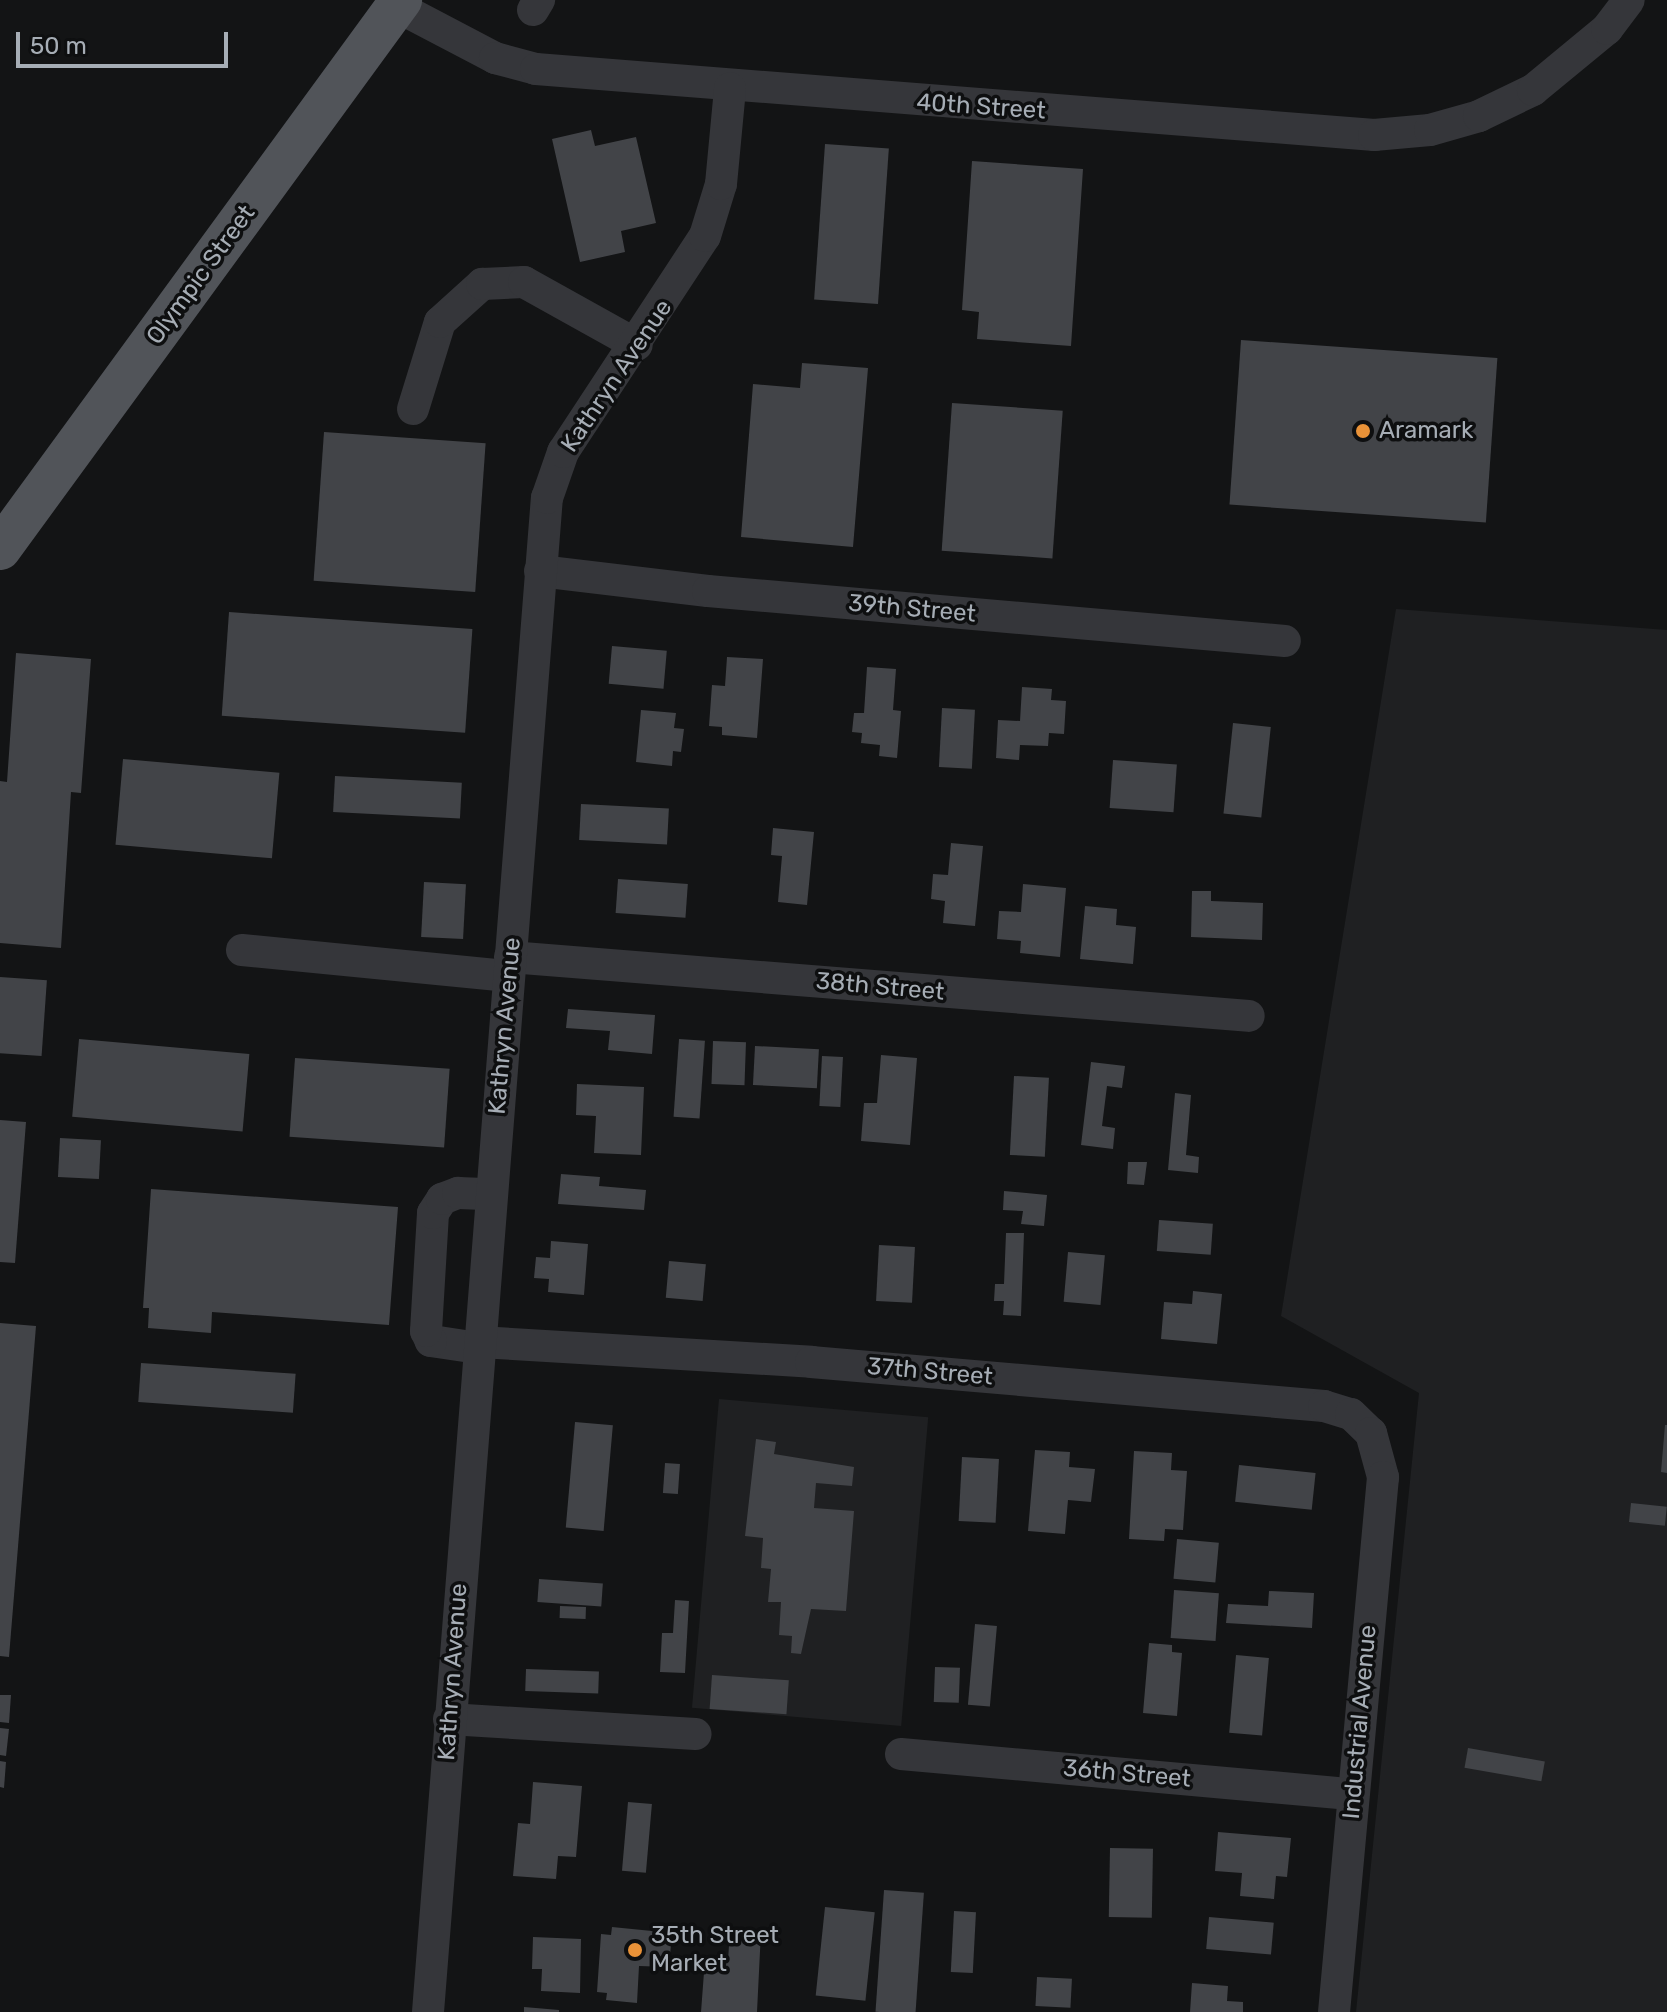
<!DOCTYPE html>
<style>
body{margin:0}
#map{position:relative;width:1667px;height:2012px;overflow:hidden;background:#131415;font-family:Rubik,sans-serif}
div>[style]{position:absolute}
.built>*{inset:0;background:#1f2022;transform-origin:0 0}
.building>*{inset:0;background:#424448;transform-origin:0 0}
.minor>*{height:32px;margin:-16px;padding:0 16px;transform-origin:16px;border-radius:16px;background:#35363a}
.major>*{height:42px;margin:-21px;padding:0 21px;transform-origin:21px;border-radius:21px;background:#515459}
.dots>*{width:22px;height:22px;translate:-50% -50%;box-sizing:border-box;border:4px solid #0e0f10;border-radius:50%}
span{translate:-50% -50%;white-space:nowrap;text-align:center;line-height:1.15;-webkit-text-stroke:7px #0e0f10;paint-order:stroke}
.street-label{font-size:24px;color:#a6adb5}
.poi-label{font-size:24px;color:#a6adb5}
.left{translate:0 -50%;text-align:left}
.scale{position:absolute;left:16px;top:32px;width:212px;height:36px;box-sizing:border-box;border:4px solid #a6adb5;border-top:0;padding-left:10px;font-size:24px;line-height:28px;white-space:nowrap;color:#a6adb5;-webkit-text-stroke:6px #0e0f10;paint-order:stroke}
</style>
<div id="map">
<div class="built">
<i style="clip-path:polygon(1396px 609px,1667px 630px,1667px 2012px,1356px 2012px,1419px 1393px,1281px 1316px)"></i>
<i style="left:719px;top:1399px;width:210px;height:310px;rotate:5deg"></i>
</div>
<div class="building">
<i style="clip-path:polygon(591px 130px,595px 146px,636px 137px,656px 223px,621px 231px,625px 252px,580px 262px,552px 139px)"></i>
<i style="left:825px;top:144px;width:64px;height:156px;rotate:4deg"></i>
<i style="clip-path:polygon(972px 161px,1083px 169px,1071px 346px,977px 339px,979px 312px,962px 310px)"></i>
<i style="left:1241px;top:340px;width:257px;height:165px;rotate:4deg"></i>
<i style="clip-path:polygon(802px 363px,868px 368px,853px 547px,741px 537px,753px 384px,800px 388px)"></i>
<i style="left:952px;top:403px;width:111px;height:148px;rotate:4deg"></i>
<i style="left:324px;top:432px;width:162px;height:149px;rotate:4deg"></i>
<i style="left:229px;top:612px;width:244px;height:104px;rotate:4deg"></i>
<i style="left:612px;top:646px;width:55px;height:38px;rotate:5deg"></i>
<i style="clip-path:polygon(16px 653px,91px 659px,81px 793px,71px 792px,61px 948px,0 943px,0 781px,7px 782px)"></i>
<i style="clip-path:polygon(727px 657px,763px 659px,757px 738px,722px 735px,722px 727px,709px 726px,712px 685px,725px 686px)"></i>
<i style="clip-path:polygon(867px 667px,896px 669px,893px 710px,901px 711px,897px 758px,879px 756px,880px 745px,861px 743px,862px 733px,852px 732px,854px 713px,864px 713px)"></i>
<i style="clip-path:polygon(1022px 687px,1052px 689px,1051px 700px,1066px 701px,1064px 734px,1049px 733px,1048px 746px,1020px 745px,1019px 760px,996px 758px,998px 720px,1020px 721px)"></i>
<i style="left:942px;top:708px;width:33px;height:59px;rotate:3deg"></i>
<i style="clip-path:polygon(641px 710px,676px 713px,674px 728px,684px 729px,681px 752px,673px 751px,672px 766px,636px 762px)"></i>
<i style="left:1233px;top:723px;width:38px;height:91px;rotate:6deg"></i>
<i style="left:123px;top:759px;width:157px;height:86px;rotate:5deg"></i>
<i style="left:1113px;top:760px;width:64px;height:48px;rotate:4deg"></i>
<i style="left:335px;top:776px;width:127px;height:36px;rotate:3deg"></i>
<i style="left:581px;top:804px;width:88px;height:36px;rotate:3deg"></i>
<i style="clip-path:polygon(773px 828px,814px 832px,807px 905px,778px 902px,782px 856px,771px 855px)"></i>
<i style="clip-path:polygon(951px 843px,983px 846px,975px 926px,943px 923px,945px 901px,931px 899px,933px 874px,948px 875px)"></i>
<i style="left:618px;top:879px;width:70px;height:34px;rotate:4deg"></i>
<i style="left:424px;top:882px;width:42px;height:55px;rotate:3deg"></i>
<i style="clip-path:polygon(1023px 884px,1066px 888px,1060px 957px,1020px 953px,1021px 941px,997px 939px,999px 911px,1021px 912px)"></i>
<i style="clip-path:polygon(1192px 891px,1211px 891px,1211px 901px,1263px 903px,1262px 940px,1191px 937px)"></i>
<i style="clip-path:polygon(1085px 906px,1117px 909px,1116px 925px,1136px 927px,1133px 964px,1080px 959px)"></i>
<i style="left:0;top:977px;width:47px;height:76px;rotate:4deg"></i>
<i style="clip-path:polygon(568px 1009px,655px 1015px,652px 1054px,608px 1050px,610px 1031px,566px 1028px)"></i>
<i style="left:79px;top:1039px;width:171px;height:78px;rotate:5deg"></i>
<i style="left:679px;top:1039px;width:26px;height:78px;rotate:4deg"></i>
<i style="left:713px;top:1041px;width:33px;height:43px;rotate:2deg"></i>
<i style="left:755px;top:1046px;width:64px;height:39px;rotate:3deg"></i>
<i style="clip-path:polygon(881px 1055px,917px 1058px,910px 1145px,861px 1141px,864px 1103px,877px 1103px)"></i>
<i style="left:822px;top:1056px;width:21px;height:50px;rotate:3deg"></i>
<i style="left:295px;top:1058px;width:155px;height:79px;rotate:4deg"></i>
<i style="clip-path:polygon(1091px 1062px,1125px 1066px,1122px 1088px,1107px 1086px,1102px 1126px,1115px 1128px,1113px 1149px,1081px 1145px)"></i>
<i style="left:1014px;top:1076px;width:35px;height:79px;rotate:3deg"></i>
<i style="clip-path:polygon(577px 1084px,644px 1087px,641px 1155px,594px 1153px,596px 1116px,576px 1115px)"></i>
<i style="clip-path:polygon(1175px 1093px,1191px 1095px,1186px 1155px,1199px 1157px,1198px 1173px,1168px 1170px)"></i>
<i style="clip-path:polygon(0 1120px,26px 1122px,15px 1263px,0 1262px)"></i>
<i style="left:60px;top:1138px;width:41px;height:39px;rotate:3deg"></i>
<i style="clip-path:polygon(1128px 1162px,1147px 1162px,1144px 1185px,1127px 1184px)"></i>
<i style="clip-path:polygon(561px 1174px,600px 1177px,599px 1186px,646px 1190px,644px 1210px,558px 1204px)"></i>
<i style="clip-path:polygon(151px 1189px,398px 1207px,389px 1325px,212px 1312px,211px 1333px,148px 1328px,149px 1308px,143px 1308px)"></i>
<i style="clip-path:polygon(1004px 1191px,1047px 1195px,1044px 1226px,1021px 1224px,1023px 1211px,1003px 1210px)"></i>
<i style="left:1159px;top:1220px;width:54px;height:31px;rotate:4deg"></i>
<i style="clip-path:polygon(1006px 1233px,1024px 1233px,1021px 1316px,1003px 1315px,1004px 1301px,994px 1301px,995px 1284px,1004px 1284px)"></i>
<i style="clip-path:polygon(551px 1241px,588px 1244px,584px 1295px,548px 1292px,549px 1279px,534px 1278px,536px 1257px,550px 1258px)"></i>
<i style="left:879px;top:1245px;width:36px;height:56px;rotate:3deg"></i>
<i style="left:1068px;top:1252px;width:37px;height:50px;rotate:5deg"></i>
<i style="left:669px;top:1261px;width:37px;height:37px;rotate:5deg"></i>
<i style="clip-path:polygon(1193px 1291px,1222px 1294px,1217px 1344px,1161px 1339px,1164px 1302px,1192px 1304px)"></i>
<i style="clip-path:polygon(0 1323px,36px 1326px,9px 1657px,0 1656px)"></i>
<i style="left:141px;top:1363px;width:155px;height:39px;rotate:4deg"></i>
<i style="left:575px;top:1422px;width:38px;height:106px;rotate:5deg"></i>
<i style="clip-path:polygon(1665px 1425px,1667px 1425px,1667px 1473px,1661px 1472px)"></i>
<i style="clip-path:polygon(756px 1439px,776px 1442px,774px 1454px,854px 1467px,852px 1486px,816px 1483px,814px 1508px,854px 1511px,846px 1611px,811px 1609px,801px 1654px,791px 1653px,792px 1636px,779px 1635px,781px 1602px,768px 1602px,771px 1569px,761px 1568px,763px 1538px,745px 1536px)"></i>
<i style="clip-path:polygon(1035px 1450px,1070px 1452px,1069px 1467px,1095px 1469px,1091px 1502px,1068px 1500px,1065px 1534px,1028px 1531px)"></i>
<i style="clip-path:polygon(1134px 1451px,1172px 1453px,1171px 1470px,1187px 1471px,1183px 1530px,1165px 1529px,1164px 1541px,1129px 1539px)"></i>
<i style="left:962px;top:1457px;width:37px;height:64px;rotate:3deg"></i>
<i style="left:665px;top:1463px;width:15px;height:30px;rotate:4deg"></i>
<i style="left:1239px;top:1465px;width:77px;height:37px;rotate:6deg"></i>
<i style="left:1631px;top:1503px;width:36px;height:19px;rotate:6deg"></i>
<i style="left:1177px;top:1539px;width:42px;height:40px;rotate:5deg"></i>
<i style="left:539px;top:1579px;width:64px;height:23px;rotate:4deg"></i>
<i style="left:1174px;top:1590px;width:45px;height:48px;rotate:4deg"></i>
<i style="clip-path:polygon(1269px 1591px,1314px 1593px,1312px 1628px,1226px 1623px,1228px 1604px,1268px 1606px)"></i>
<i style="clip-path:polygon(675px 1600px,689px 1601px,685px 1673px,660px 1672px,662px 1633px,673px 1633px)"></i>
<i style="left:560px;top:1606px;width:26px;height:12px;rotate:2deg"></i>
<i style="left:975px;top:1624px;width:22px;height:81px;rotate:5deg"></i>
<i style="clip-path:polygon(1149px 1643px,1172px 1645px,1172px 1652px,1182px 1653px,1177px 1716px,1143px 1713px)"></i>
<i style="left:1236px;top:1655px;width:33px;height:78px;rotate:5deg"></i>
<i style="left:935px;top:1667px;width:25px;height:35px;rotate:2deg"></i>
<i style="left:526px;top:1669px;width:73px;height:22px;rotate:2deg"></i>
<i style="left:712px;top:1675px;width:77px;height:34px;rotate:4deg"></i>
<i style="clip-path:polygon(0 1695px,11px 1695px,9px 1723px,0 1722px)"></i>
<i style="clip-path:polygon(0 1728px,9px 1729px,6px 1756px,0 1755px)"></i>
<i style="left:1468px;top:1748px;width:78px;height:20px;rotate:10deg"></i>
<i style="clip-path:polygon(0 1761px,6px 1762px,4px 1788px,0 1787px)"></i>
<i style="clip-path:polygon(533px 1782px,582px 1786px,576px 1857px,558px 1856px,556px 1879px,513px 1876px,518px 1823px,530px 1824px)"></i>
<i style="left:628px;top:1802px;width:24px;height:69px;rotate:5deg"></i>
<i style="clip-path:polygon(1218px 1832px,1291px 1838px,1287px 1877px,1276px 1876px,1274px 1899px,1240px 1896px,1242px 1873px,1215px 1871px)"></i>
<i style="left:1110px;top:1848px;width:43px;height:69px;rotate:1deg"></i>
<i style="left:884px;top:1890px;width:40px;height:122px;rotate:4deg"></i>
<i style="left:825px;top:1907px;width:50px;height:89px;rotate:6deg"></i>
<i style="left:954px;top:1911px;width:22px;height:61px;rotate:3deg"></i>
<i style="left:1209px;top:1917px;width:65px;height:32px;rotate:5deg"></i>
<i style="clip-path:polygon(612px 1927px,672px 1933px,669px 1967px,639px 1966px,637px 2003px,606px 2000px,607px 1993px,597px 1992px,601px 1934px,611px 1935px)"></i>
<i style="clip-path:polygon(730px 1929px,761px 1931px,757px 2012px,701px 2012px,705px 1959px,728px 1961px)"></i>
<i style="clip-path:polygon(533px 1937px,581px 1939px,580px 1993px,541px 1991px,542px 1969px,532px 1969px)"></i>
<i style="left:1037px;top:1977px;width:35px;height:29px;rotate:3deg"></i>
<i style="clip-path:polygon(1192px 1983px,1228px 1986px,1227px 2001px,1243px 2002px,1243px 2012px,1190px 2012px)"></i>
<i style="clip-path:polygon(524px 2007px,559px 2010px,559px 2012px,524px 2012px)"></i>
</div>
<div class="minor">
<i style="left:398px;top:7px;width:110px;rotate:27.7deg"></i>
<i style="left:495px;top:58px;width:42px;rotate:15deg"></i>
<i style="left:536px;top:69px;width:841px;rotate:4.5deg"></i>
<i style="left:1374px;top:135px;width:56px;rotate:-5.1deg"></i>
<i style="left:1430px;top:130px;width:51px;rotate:-15.9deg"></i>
<i style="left:1479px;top:116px;width:60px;rotate:-25.7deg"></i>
<i style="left:1533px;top:90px;width:96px;rotate:-39.5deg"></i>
<i style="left:1607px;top:29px;width:36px;rotate:-53deg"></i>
<i style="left:533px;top:10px;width:12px;rotate:-59deg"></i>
<i style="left:413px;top:409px;width:91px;rotate:-72.8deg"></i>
<i style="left:440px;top:322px;width:57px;rotate:-42.1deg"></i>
<i style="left:482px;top:284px;width:42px;rotate:-2.7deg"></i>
<i style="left:524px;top:282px;width:129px;rotate:29.1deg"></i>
<i style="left:540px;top:571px;width:169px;rotate:6.8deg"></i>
<i style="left:708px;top:591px;width:579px;rotate:4.95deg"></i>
<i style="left:242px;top:950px;width:268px;rotate:5.6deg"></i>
<i style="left:510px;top:957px;width:741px;rotate:4.56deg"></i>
<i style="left:479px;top:1342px;width:333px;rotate:3.4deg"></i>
<i style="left:811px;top:1362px;width:515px;rotate:4.9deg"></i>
<i style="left:1324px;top:1406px;width:28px;rotate:17deg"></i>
<i style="left:1351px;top:1414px;width:28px;rotate:44deg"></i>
<i style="left:1371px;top:1433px;width:46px;rotate:74.7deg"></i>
<i style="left:1383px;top:1477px;width:537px;rotate:95.23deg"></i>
<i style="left:478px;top:1348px;width:48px;rotate:-171.5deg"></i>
<i style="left:431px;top:1341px;width:11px;rotate:-117deg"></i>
<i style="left:426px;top:1331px;width:118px;rotate:-86.6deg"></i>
<i style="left:433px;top:1213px;width:17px;rotate:-57deg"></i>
<i style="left:442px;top:1199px;width:17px;rotate:-21deg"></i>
<i style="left:458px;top:1193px;width:33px;rotate:2deg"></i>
<i style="left:449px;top:1719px;width:247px;rotate:3.5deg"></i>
<i style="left:901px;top:1754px;width:454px;rotate:5.1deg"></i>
<i style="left:428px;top:2012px;width:1519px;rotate:-85.51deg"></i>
<i style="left:547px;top:498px;width:49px;rotate:-70.8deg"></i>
<i style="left:563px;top:452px;width:258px;rotate:-56.7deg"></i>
<i style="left:705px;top:236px;width:54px;rotate:-72.9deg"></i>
<i style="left:721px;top:184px;width:96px;rotate:-84.6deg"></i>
</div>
<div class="major">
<i style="left:0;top:549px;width:680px;rotate:-53.85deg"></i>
</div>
<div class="dots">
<i style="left:1363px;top:431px;background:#e99238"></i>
<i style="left:635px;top:1950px;background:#e99238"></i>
</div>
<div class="street-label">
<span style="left:981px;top:107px;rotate:4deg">40th Street</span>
<span style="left:201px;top:275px;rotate:-54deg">Olympic Street</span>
<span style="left:617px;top:376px;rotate:-56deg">Kathryn Avenue</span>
<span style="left:912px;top:609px;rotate:5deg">39th Street</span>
<span style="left:880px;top:987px;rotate:5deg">38th Street</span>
<span style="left:505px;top:1026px;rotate:-85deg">Kathryn Avenue</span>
<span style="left:930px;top:1372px;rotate:5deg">37th Street</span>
<span style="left:453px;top:1672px;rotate:-86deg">Kathryn Avenue</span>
<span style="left:1360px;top:1722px;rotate:-85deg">Industrial Avenue</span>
<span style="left:1127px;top:1774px;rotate:5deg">36th Street</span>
</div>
<div class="poi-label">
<span class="left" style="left:1379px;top:431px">Aramark</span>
<span class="left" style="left:651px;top:1950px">35th Street<br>Market</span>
</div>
<div class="scale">50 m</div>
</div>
